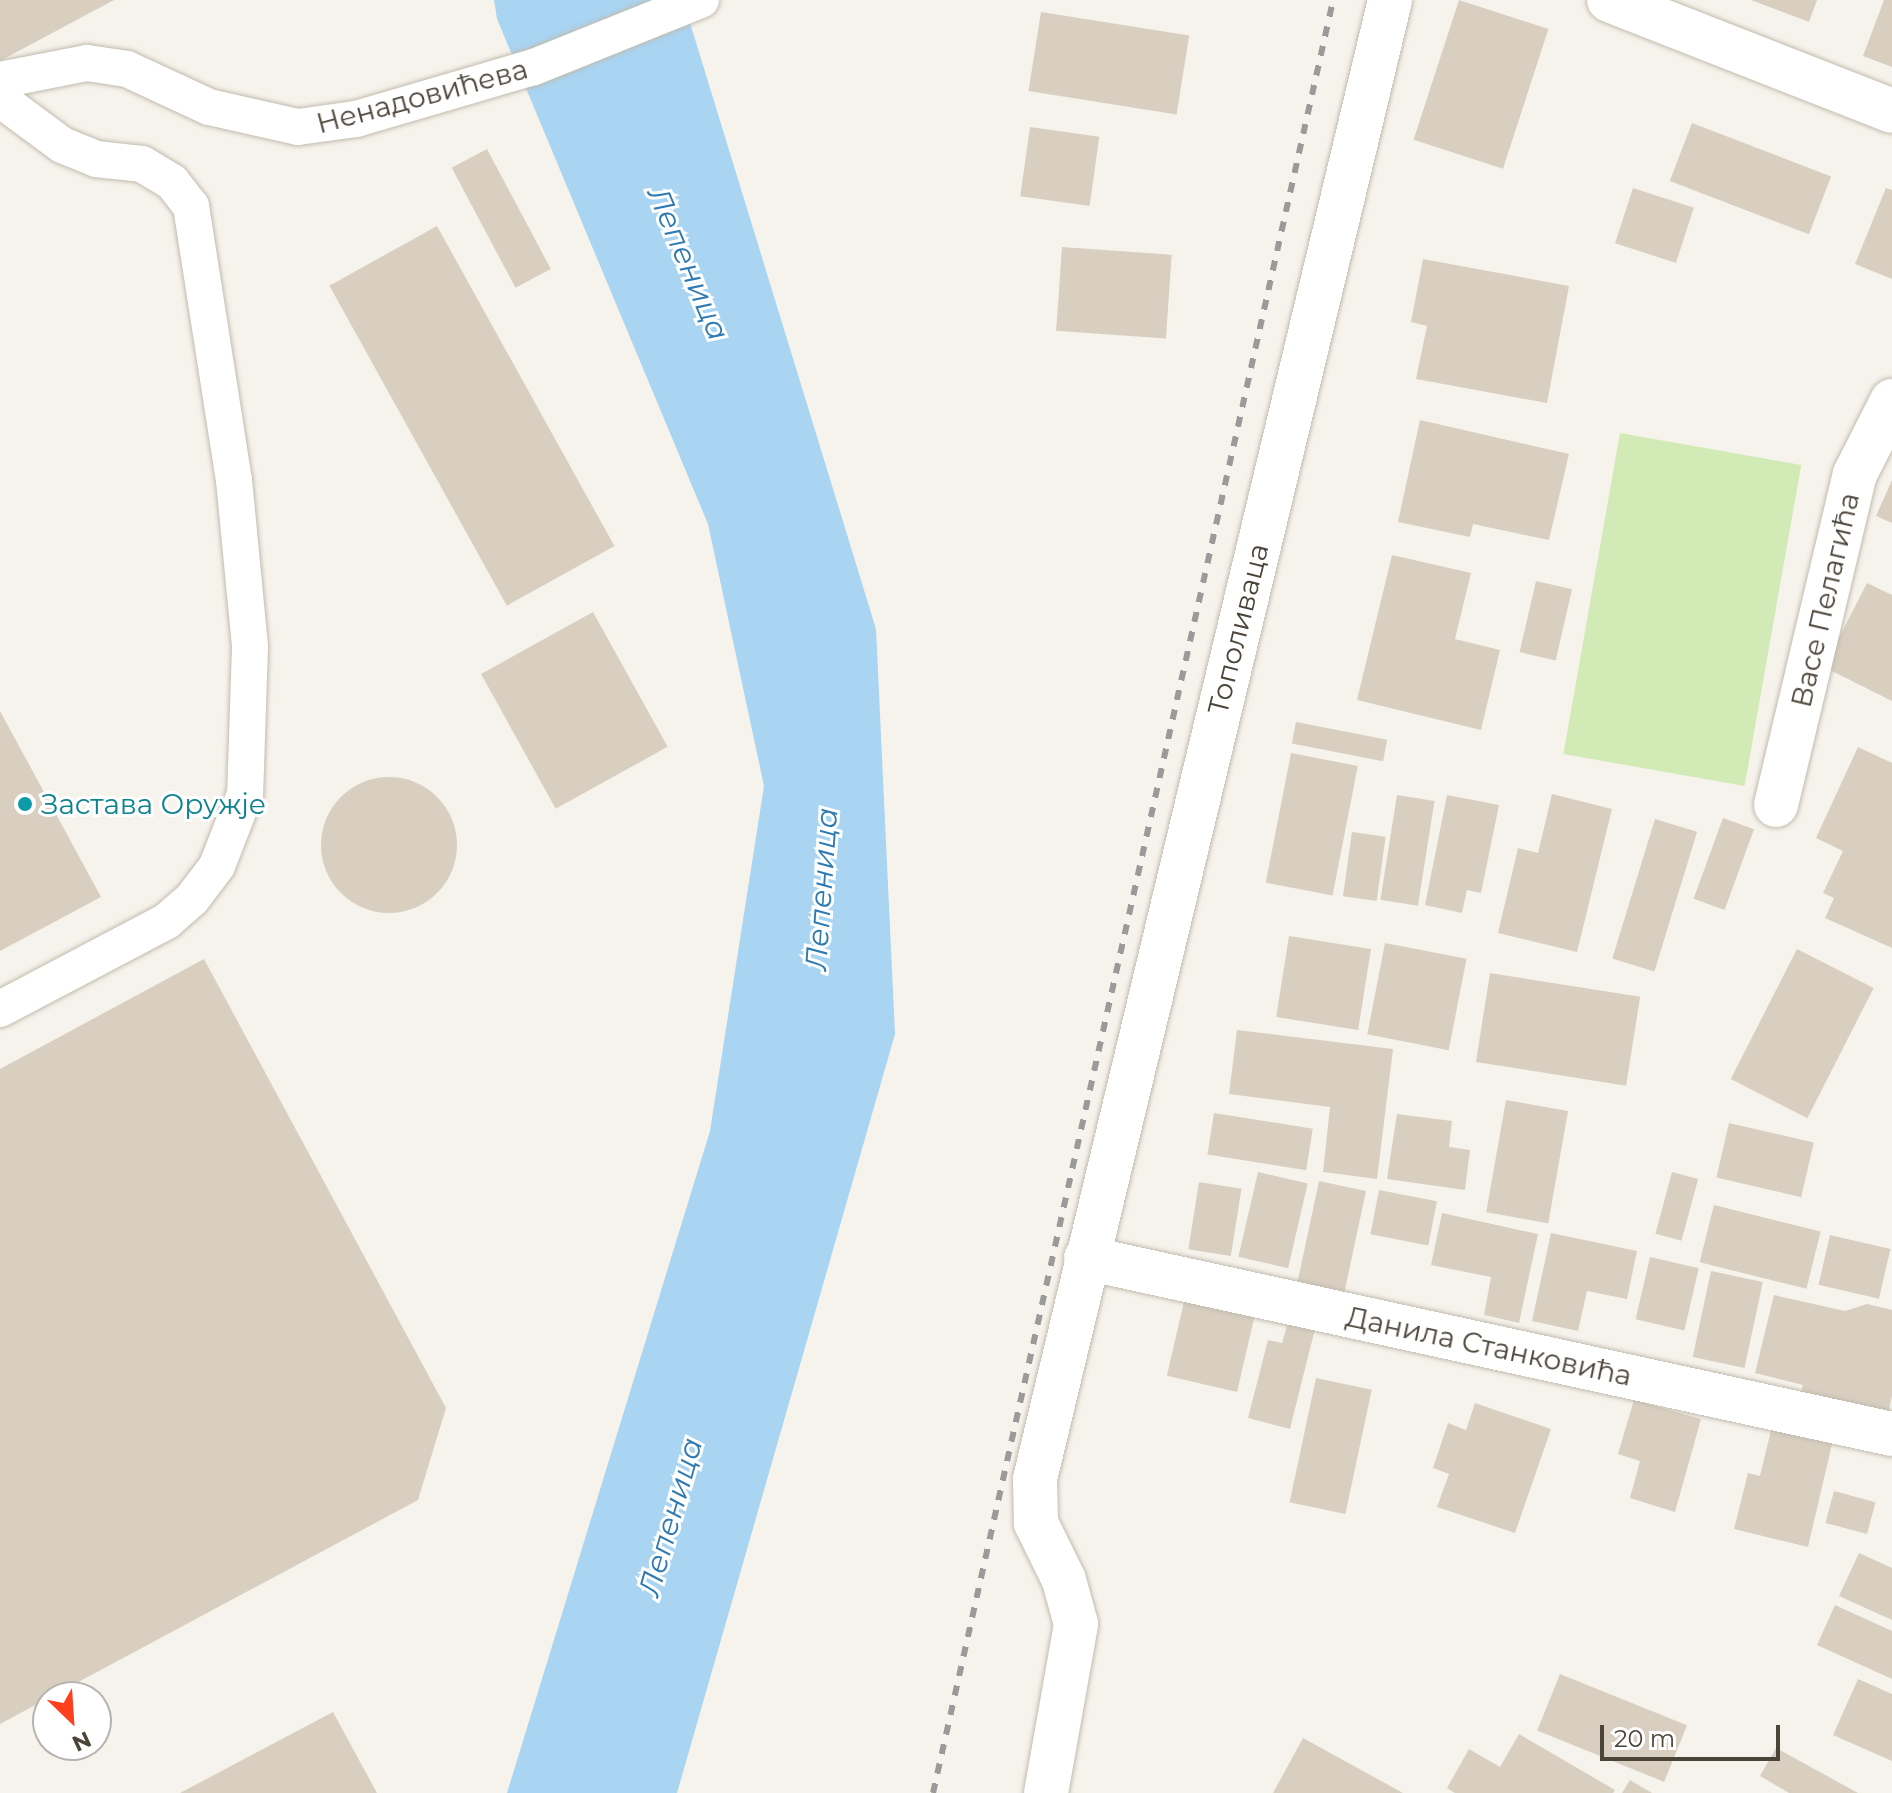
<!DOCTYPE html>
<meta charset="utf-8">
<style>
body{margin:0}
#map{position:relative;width:1892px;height:1793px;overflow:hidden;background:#f6f3ec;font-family:Montserrat,sans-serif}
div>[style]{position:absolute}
.green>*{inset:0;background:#d2eab5;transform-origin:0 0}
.water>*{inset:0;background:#a9d4f2}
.building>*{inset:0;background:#d8cfc1;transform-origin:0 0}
.round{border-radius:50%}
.roads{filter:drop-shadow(0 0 2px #c2bbae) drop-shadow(0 0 2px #c2bbae)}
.lane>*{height:36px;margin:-18px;padding:0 18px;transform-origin:18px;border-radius:18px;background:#fff}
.street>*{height:44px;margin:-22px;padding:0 22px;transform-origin:22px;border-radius:22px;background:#fff}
.rail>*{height:6px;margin-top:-3px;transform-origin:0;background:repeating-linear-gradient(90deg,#9a9a9a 0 10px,transparent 0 20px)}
.dots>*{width:22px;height:22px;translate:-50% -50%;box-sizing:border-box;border:4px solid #fff;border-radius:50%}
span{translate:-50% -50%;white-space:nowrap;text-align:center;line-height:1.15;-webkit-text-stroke:6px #fff;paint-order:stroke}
.street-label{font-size:28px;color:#4b4439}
.culture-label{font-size:28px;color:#0d838f}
.left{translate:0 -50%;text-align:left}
.water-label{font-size:30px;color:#2e7ab2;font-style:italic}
.north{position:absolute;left:32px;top:1681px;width:80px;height:80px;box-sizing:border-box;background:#fff;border:2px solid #b7b4b0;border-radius:50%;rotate:155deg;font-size:22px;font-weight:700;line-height:32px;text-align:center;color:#4b4439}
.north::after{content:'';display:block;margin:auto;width:28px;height:36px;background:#fc3f1d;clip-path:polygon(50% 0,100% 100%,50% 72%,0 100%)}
.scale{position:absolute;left:1600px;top:1725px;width:180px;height:36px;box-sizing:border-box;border:4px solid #4b4439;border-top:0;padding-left:10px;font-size:24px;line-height:28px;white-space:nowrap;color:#4b4439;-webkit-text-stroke:6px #fff;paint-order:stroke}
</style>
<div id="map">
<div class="green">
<i style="left:1620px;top:433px;width:184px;height:326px;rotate:10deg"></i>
</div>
<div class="water">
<i style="clip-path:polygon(494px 0,683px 0,876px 629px,895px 1034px,677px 1793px,507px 1793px,710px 1131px,764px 786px,708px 524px,497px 19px)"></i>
</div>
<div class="building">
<i style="clip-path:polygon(0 0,114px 0,0 61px)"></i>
<i style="left:1459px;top:0;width:94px;height:147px;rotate:18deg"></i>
<i style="clip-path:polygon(1751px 0,1817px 0,1809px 22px)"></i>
<i style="clip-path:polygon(1884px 0,1892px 0,1892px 67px,1863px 56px)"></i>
<i style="left:1041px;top:12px;width:150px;height:80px;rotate:9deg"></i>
<i style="left:1692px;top:123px;width:149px;height:62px;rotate:21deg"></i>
<i style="left:1030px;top:127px;width:70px;height:70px;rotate:8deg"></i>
<i style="left:487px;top:149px;width:136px;height:40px;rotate:62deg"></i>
<i style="left:1633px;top:188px;width:64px;height:58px;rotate:18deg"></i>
<i style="clip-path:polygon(1886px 188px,1892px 190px,1892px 279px,1855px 264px)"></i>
<i style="left:437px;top:226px;width:366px;height:123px;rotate:61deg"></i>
<i style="left:1062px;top:247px;width:110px;height:84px;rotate:4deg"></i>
<i style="clip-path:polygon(1423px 259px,1569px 286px,1547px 403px,1416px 379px,1427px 326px,1411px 322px)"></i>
<i style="clip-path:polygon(1420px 420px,1569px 454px,1549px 540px,1473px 524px,1470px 537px,1398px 522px)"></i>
<i style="clip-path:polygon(1892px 480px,1892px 523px,1876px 516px)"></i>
<i style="clip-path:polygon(1392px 555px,1471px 573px,1455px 639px,1500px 650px,1481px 730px,1357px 700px)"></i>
<i style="left:1536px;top:581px;width:37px;height:73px;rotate:13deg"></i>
<i style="clip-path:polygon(1867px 583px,1892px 595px,1892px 701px,1824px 667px)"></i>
<i style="left:593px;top:612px;width:154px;height:128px;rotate:61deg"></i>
<i style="clip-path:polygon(0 711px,101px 897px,0 951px)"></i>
<i style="left:1296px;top:722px;width:93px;height:22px;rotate:11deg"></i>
<i style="clip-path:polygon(1858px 747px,1892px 763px,1892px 948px,1825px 918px,1834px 898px,1823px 893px,1843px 851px,1816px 838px)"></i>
<i style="left:1291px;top:753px;width:68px;height:132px;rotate:11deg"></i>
<i class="round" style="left:321px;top:777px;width:136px;height:136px"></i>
<i style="clip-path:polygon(1552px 794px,1612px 809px,1577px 952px,1498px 933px,1518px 848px,1538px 853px)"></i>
<i style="left:1397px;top:795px;width:38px;height:106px;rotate:9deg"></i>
<i style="clip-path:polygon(1447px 795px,1499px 805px,1481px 893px,1467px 890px,1462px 913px,1425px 905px)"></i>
<i style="left:1723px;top:818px;width:33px;height:86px;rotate:20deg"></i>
<i style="left:1655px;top:819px;width:44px;height:146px;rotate:17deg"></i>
<i style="left:1352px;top:832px;width:34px;height:65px;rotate:8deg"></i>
<i style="left:1289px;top:936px;width:83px;height:82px;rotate:9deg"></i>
<i style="left:1385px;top:943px;width:83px;height:93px;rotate:11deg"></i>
<i style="left:1797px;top:949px;width:86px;height:146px;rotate:27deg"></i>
<i style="clip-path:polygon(204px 959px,446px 1408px,418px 1500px,0 1724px,0 1069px)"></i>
<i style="left:1490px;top:973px;width:152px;height:90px;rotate:9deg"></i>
<i style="clip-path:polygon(1237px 1030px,1393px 1049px,1377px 1179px,1323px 1172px,1330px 1107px,1229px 1094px)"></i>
<i style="left:1506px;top:1100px;width:63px;height:114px;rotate:10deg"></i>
<i style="left:1214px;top:1113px;width:100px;height:42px;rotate:9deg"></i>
<i style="clip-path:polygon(1397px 1114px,1452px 1121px,1449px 1147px,1470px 1150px,1465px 1190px,1387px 1179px)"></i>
<i style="left:1729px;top:1123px;width:87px;height:56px;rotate:13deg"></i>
<i style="left:1258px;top:1172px;width:51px;height:87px;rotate:13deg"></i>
<i style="left:1672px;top:1172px;width:27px;height:64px;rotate:15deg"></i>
<i style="left:1319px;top:1181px;width:48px;height:103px;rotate:12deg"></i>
<i style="left:1199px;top:1182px;width:43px;height:68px;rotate:9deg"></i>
<i style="left:1379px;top:1190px;width:59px;height:45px;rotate:11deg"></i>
<i style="left:1714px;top:1205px;width:110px;height:59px;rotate:14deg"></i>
<i style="clip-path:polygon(1442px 1213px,1538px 1234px,1519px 1323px,1484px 1315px,1491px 1277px,1431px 1265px)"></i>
<i style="clip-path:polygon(1551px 1233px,1637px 1251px,1627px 1299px,1587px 1291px,1578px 1331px,1532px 1321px)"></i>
<i style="left:1830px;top:1235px;width:62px;height:51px;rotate:13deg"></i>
<i style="left:1650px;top:1257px;width:50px;height:64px;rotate:13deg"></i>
<i style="left:1711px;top:1271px;width:53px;height:88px;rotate:12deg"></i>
<i style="left:1186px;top:1293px;width:72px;height:85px;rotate:13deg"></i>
<i style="clip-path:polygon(1774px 1295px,1845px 1311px,1867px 1304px,1892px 1310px,1892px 1396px,1887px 1418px,1800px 1397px,1803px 1385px,1755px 1373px)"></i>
<i style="clip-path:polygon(1288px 1322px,1315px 1329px,1290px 1429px,1248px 1418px,1268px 1340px,1282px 1343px)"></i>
<i style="left:1316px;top:1378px;width:57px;height:127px;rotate:12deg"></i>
<i style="clip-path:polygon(1634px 1400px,1701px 1419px,1675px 1512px,1630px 1498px,1640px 1461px,1618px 1454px)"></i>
<i style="clip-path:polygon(1475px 1403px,1551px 1429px,1515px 1533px,1437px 1507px,1449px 1474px,1433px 1468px,1448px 1423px,1466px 1430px)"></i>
<i style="clip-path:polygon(1772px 1426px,1833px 1440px,1808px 1547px,1734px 1529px,1748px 1473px,1760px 1476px)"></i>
<i style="left:1834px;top:1491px;width:43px;height:33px;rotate:15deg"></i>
<i style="clip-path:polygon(1859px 1553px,1892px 1568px,1892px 1620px,1839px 1596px)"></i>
<i style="clip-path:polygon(1835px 1605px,1892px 1631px,1892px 1679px,1817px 1645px)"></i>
<i style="left:1560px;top:1674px;width:137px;height:61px;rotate:22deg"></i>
<i style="clip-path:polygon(1858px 1679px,1892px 1694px,1892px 1761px,1833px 1735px)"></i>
<i style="clip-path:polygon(333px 1712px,377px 1793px,180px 1793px)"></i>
<i style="clip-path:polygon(1519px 1734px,1615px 1790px,1613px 1793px,1455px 1793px,1447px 1788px,1469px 1749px,1500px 1767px)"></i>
<i style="clip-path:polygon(1303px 1738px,1403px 1793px,1273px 1793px)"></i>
<i style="clip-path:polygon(1776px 1748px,1858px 1793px,1789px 1793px,1760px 1776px)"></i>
<i style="clip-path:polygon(1630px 1780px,1652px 1793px,1622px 1793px)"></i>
</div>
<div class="roads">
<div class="lane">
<i style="left:0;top:80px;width:89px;rotate:-11.1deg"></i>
<i style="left:87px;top:63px;width:40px;rotate:8.5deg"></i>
<i style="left:127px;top:69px;width:90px;rotate:24.9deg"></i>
<i style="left:209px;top:107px;width:91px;rotate:12.7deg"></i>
<i style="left:298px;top:127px;width:59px;rotate:-7.9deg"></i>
<i style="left:356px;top:119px;width:185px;rotate:-16.3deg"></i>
<i style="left:534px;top:67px;width:180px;rotate:-21.9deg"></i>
<i style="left:0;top:99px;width:77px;rotate:36.6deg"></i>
<i style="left:62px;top:145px;width:37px;rotate:22deg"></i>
<i style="left:96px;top:159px;width:46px;rotate:6.2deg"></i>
<i style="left:142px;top:164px;width:35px;rotate:31deg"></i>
<i style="left:172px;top:182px;width:31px;rotate:52deg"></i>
<i style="left:191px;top:206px;width:277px;rotate:81.1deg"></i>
<i style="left:234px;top:480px;width:168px;rotate:84.5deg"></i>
<i style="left:250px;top:647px;width:147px;rotate:91.9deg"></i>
<i style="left:245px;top:794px;width:77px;rotate:111.3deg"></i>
<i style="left:217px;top:866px;width:41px;rotate:127.1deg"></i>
<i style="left:192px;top:899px;width:33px;rotate:139deg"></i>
<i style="left:167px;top:921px;width:189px;rotate:152.2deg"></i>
</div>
<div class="street">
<i style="left:1609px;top:0;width:304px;rotate:21.4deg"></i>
<i style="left:1776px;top:805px;width:340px;rotate:-76.6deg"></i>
<i style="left:1855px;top:474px;width:82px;rotate:-63.1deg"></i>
<i style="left:1086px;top:1258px;width:825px;rotate:12.32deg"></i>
<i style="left:1046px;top:1793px;width:172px;rotate:-79.9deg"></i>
<i style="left:1076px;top:1624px;width:46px;rotate:-105.3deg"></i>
<i style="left:1064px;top:1580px;width:64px;rotate:-116.2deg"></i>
<i style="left:1036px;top:1523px;width:44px;rotate:-91.3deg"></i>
<i style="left:1035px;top:1479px;width:1521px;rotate:-76.5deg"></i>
</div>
</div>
<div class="rail">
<i style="left:933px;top:1793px;width:1837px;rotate:-77.42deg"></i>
</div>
<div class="dots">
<i style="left:25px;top:804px;background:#0f9aa8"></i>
</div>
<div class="street-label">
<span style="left:422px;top:96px;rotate:-15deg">Ненадовићева</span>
<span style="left:1825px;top:600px;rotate:-77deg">Васе Пелагића</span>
<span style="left:1238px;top:629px;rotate:-76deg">Тополиваца</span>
<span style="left:1489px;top:1346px;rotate:12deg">Данила Станковића</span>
</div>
<div class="culture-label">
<span class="left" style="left:41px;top:804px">Застава Оружје</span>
</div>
<div class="water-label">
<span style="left:688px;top:264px;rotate:67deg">Лепеница</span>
<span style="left:822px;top:889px;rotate:-86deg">Лепеница</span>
<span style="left:671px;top:1517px;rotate:-74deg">Лепеница</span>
</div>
<div class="north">N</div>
<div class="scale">20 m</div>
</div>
